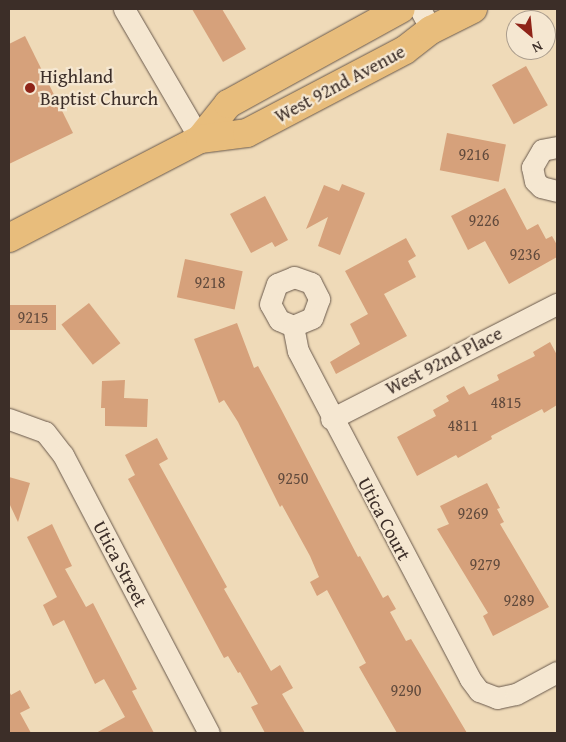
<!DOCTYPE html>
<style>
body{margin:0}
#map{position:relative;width:566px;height:742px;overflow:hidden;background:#efdab8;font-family:"Gentium Book Plus",serif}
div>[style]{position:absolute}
.building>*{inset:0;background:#d6a17b;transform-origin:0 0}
.roads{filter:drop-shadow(0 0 1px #69594c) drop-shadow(0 0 1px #69594c)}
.street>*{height:21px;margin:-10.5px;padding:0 10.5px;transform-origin:10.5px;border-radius:10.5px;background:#f5e7d1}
.primary>*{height:28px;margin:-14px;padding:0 14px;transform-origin:14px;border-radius:14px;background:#e8bd7c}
.dots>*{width:14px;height:14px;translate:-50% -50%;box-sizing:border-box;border:2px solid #f5e7d1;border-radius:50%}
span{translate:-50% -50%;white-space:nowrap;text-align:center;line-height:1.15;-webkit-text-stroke:4.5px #f5e7d1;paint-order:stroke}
.number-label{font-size:16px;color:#624b3d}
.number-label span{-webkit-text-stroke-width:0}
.poi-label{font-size:19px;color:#3c2e28}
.left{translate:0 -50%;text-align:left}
.street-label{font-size:19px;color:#3c2e28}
.frame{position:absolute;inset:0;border:10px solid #3c2e28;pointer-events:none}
.north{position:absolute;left:506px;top:10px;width:50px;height:50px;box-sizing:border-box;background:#f5e7d1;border:1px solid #ab9d8d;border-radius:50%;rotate:152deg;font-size:14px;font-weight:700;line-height:20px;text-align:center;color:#3c2e28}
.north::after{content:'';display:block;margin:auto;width:18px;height:22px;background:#8f2418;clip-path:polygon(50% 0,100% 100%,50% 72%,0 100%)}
</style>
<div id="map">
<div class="building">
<i style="clip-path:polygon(192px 9px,222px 9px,246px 49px,223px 62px)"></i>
<i style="clip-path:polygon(25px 36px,73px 133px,9px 164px,9px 44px)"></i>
<i style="left:526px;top:66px;width:45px;height:39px;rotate:61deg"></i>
<i style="left:447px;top:133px;width:60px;height:38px;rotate:11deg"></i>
<i style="clip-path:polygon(342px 184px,365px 193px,340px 255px,318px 246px,328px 217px,306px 229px,324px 185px,339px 191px)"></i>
<i style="clip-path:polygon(505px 188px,527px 230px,538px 224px,546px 239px,552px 236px,557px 245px,557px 257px,509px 284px,485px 241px,468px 250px,451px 216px)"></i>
<i style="clip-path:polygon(265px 196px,288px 240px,275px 247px,272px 242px,251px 253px,230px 214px)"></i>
<i style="clip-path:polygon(406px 238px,416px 256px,408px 261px,416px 277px,384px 294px,407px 336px,336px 374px,330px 362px,360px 344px,350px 324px,368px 314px,345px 271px)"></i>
<i style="left:185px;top:259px;width:59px;height:39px;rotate:12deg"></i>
<i style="left:89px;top:303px;width:51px;height:35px;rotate:52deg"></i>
<i style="left:56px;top:305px;width:25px;height:47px;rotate:90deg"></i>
<i style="clip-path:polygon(237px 323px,254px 368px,258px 366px,281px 409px,358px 557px,360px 556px,383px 598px,388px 595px,396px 609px,390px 612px,406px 641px,411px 639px,467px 733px,397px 733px,359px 667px,366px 663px,327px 590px,317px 596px,310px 582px,319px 577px,310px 556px,282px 505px,280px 507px,238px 422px,224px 400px,219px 403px,194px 339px)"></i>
<i style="clip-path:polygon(550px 342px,557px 355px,557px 405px,544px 413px,542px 409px,491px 436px,492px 439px,458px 458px,456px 455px,417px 476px,397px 437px,436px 416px,433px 410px,449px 401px,446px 396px,464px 386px,469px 395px,499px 380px,497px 375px,535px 356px,533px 352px)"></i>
<i style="clip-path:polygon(125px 380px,124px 398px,148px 399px,147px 427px,105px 426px,105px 408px,101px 408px,102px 381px)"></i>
<i style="clip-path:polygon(157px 438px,168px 459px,159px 464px,227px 587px,224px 589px,271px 671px,280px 665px,293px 688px,282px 694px,305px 733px,265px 733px,251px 707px,258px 704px,240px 672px,238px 673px,228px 656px,224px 658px,128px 479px,135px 475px,125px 455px)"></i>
<i style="clip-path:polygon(9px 477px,30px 483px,18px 522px,9px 503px)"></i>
<i style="clip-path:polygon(487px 483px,500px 508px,497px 509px,504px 522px,500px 524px,549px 607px,493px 636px,483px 616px,488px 613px,437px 529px,449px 524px,440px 506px)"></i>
<i style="clip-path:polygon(52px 524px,72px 566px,65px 569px,86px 607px,93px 603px,137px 689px,132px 691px,154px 733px,96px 733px,125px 717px,104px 679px,95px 684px,64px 620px,53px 626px,43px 605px,57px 597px,27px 537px)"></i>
<i style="clip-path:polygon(20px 690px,30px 708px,20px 713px,31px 733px,9px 733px,9px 691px,11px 695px)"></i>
</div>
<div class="roads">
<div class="street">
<i style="left:124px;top:9px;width:151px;rotate:59.7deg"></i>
<i style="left:420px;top:9px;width:24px;rotate:62deg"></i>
<i style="left:557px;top:147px;width:15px;rotate:169deg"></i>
<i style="left:542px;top:150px;width:20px;rotate:120deg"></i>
<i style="left:532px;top:167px;width:14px;rotate:78deg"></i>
<i style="left:535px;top:181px;width:8px;rotate:45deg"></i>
<i style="left:541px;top:187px;width:16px;rotate:14deg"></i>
<i style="left:293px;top:326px;width:15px;rotate:-157deg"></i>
<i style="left:279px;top:320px;width:18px;rotate:-119deg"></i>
<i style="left:270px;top:304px;width:21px;rotate:-71deg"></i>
<i style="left:277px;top:284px;width:18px;rotate:-22deg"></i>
<i style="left:294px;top:277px;width:18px;rotate:19deg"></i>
<i style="left:311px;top:283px;width:18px;rotate:63deg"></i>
<i style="left:319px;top:299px;width:20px;rotate:110deg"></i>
<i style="left:312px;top:318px;width:21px;rotate:157deg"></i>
<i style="left:293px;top:326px;width:25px;rotate:79deg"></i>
<i style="left:298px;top:351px;width:370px;rotate:62.3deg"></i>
<i style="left:470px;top:679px;width:15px;rotate:53deg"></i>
<i style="left:479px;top:691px;width:19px;rotate:21deg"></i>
<i style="left:497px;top:698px;width:19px;rotate:-12deg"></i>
<i style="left:516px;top:694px;width:47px;rotate:-28.2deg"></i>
<i style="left:9px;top:419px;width:38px;rotate:20deg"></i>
<i style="left:45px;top:432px;width:29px;rotate:52deg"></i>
<i style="left:63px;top:455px;width:314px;rotate:62.3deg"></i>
<i style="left:331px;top:419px;width:254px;rotate:-27deg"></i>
</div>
<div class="primary">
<i style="left:200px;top:139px;width:45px;rotate:-51.3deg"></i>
<i style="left:228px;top:104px;width:197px;rotate:-28.8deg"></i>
<i style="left:9px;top:238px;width:215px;rotate:-27.4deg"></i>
<i style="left:200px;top:139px;width:47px;rotate:-7.3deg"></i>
<i style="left:247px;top:133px;width:178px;rotate:-27.7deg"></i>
<i style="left:405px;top:50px;width:33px;rotate:-38deg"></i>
<i style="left:431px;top:30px;width:47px;rotate:-26.6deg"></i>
</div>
</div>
<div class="dots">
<i style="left:30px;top:88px;background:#8f2418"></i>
</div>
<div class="number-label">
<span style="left:474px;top:154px">9216</span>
<span style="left:484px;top:220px">9226</span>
<span style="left:525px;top:254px">9236</span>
<span style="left:210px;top:282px">9218</span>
<span style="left:33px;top:317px">9215</span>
<span style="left:506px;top:402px">4815</span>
<span style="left:463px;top:425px">4811</span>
<span style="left:293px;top:478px">9250</span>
<span style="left:473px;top:513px">9269</span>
<span style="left:485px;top:564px">9279</span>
<span style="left:519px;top:600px">9289</span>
<span style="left:406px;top:690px">9290</span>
</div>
<div class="poi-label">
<span class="left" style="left:40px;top:88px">Highland<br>Baptist Church</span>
</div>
<div class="street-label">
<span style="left:340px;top:84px;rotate:-28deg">West 92nd Avenue</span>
<span style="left:444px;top:361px;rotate:-27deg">West 92nd Place</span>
<span style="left:384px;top:519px;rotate:62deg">Utica Court</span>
<span style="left:120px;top:564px;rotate:62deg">Utica Street</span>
</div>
<div class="frame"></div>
<div class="north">N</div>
</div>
